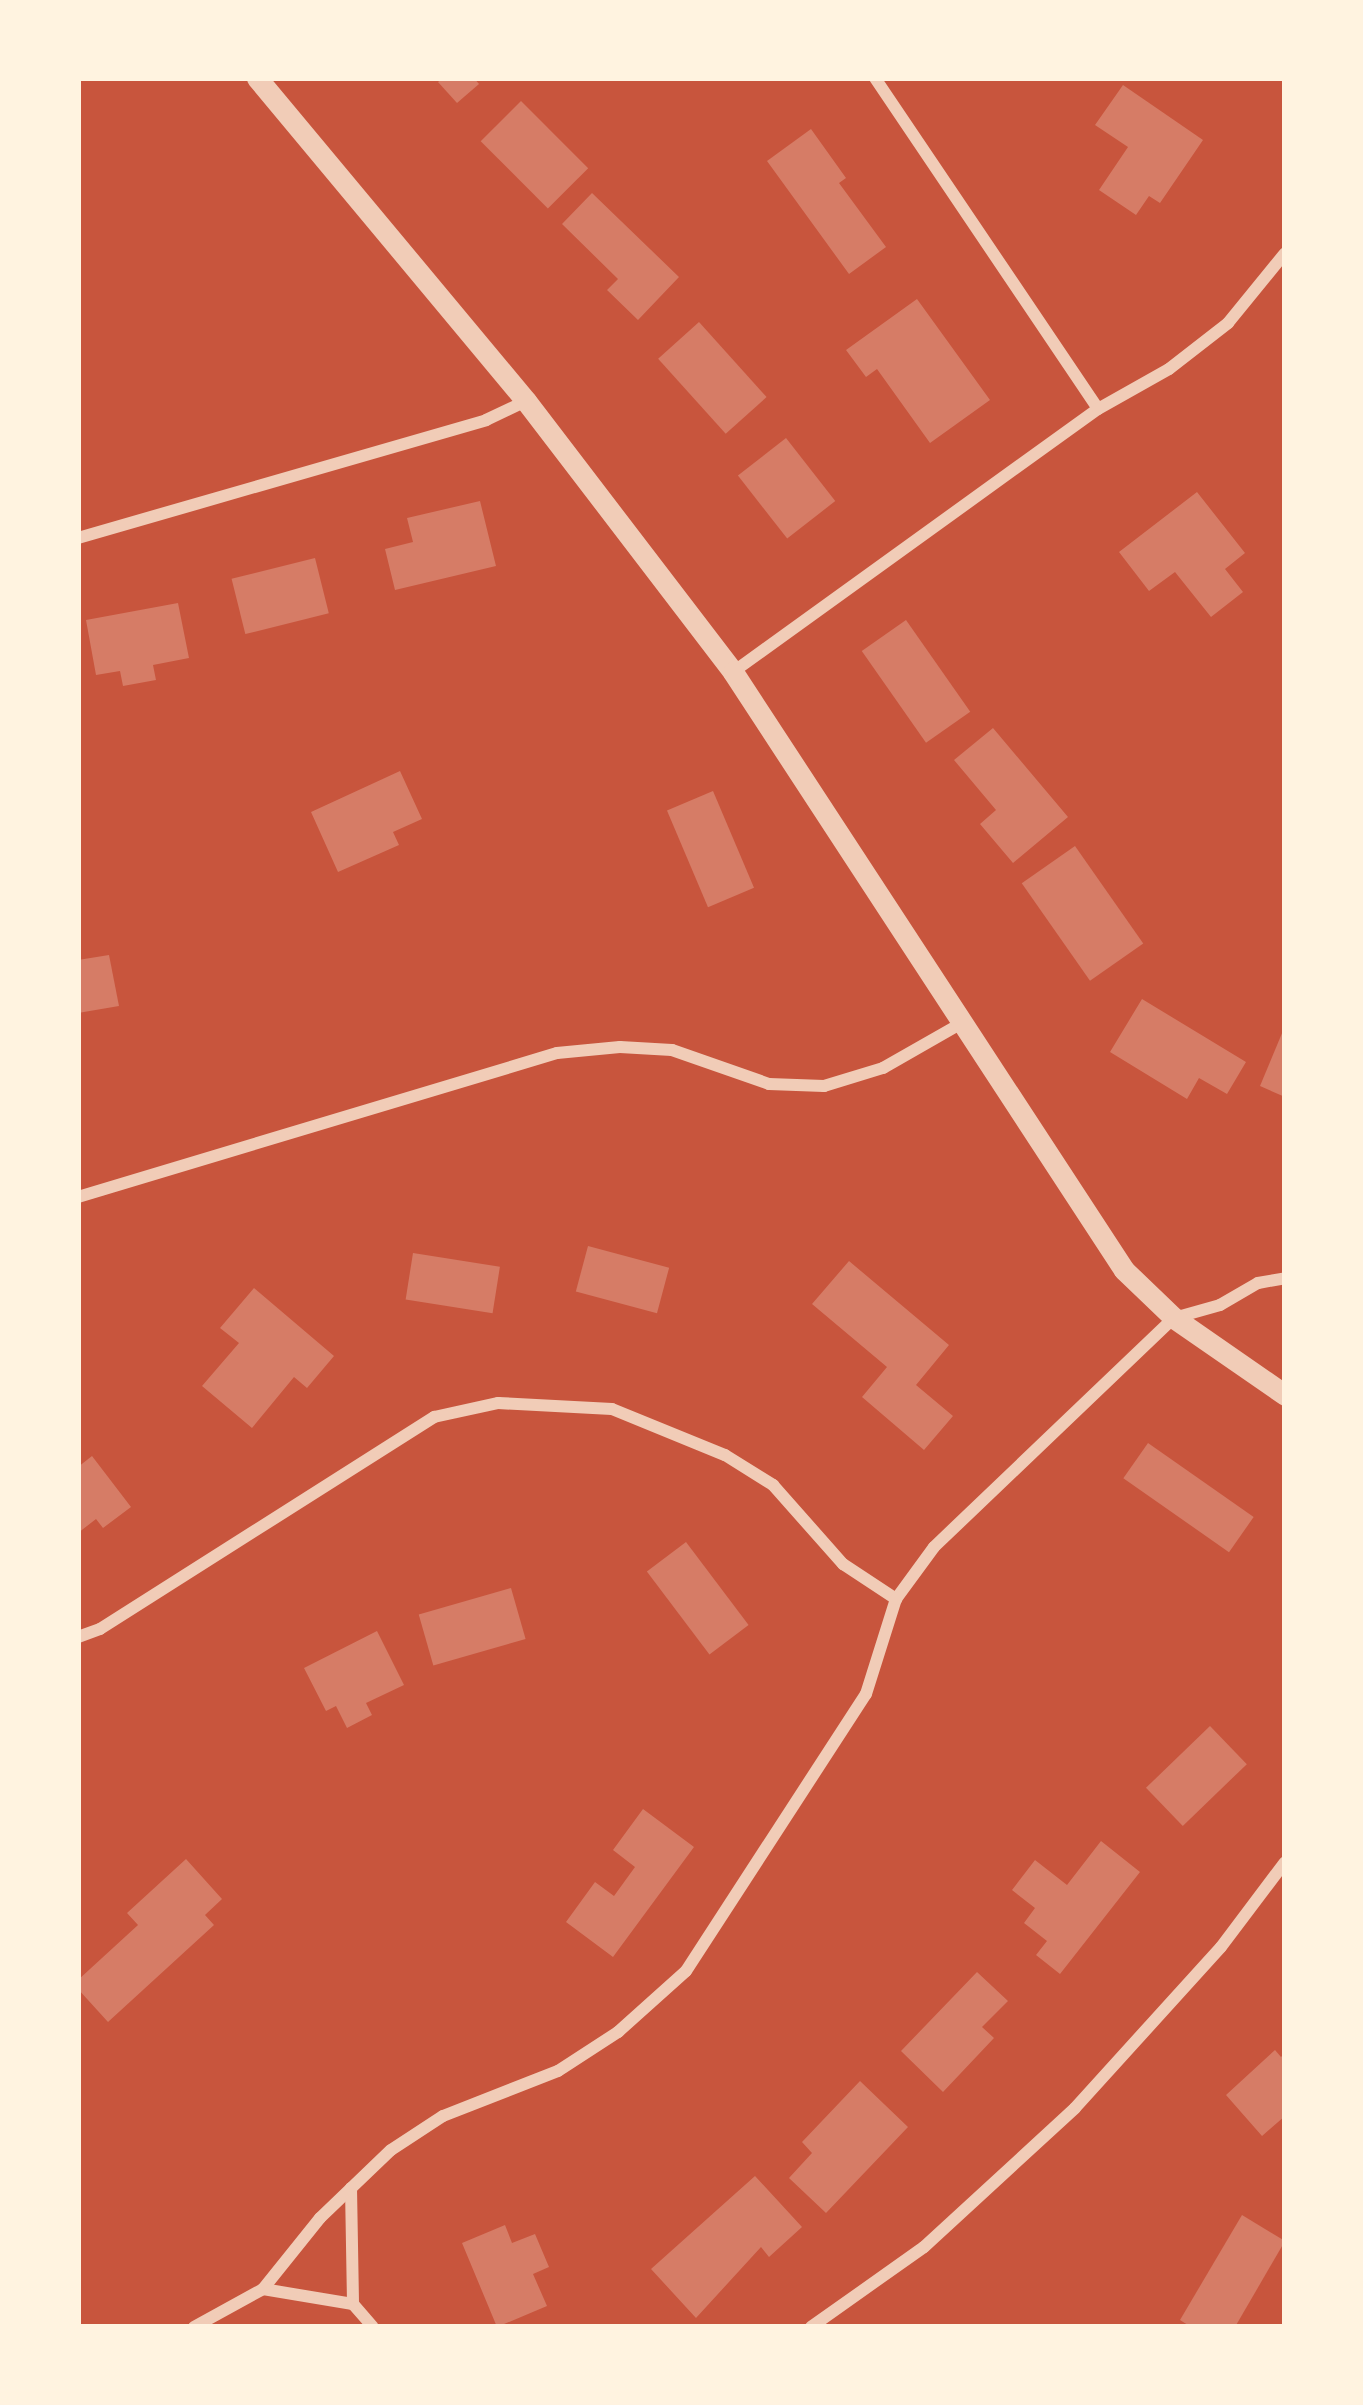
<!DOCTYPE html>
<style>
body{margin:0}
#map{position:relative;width:1363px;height:2405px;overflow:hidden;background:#c8553d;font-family:"PT Sans",sans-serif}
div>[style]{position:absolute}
.building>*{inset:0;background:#d67c66;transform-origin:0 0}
.minor>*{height:12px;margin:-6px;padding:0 6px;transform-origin:6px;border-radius:6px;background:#f1ccb7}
.tertiary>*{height:21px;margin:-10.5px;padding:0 10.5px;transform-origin:10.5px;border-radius:10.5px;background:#f1ccb7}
span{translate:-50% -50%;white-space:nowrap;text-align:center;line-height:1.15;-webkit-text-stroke:10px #fff3e0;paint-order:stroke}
.frame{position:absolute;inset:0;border:81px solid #fff3e0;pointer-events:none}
</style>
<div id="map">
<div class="building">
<i style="clip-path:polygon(443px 78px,474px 78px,479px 84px,457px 103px,438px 82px)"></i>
<i style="clip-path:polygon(1123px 85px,1203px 140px,1160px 203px,1149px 196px,1136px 215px,1099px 190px,1128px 147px,1095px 125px)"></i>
<i style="left:521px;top:101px;width:95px;height:57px;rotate:45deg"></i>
<i style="clip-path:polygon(811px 129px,846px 178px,839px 183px,886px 247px,849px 274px,767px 161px)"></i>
<i style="clip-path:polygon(592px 193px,679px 277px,638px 320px,607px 290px,618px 279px,562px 224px)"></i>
<i style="clip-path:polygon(917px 299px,990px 400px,930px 443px,877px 369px,866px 377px,846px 350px)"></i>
<i style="left:699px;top:322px;width:101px;height:55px;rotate:48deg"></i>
<i style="left:786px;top:438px;width:80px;height:61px;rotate:52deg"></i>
<i style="clip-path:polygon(1197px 492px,1245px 553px,1225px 569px,1243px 592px,1211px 617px,1175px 572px,1149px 591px,1119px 552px)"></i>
<i style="clip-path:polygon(480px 501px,496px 566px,395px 590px,385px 549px,413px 542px,407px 518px)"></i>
<i style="left:315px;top:558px;width:57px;height:86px;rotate:76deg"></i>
<i style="clip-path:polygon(178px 603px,189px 658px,153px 665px,156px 680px,123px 686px,120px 671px,96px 675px,86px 620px)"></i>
<i style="left:906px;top:620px;width:112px;height:54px;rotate:55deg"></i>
<i style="clip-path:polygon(993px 728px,1068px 817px,1013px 863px,980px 824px,996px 810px,954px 760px)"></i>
<i style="clip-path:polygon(400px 771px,422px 819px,393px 832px,399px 845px,338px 872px,311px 812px)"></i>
<i style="left:713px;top:791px;width:105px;height:50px;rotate:67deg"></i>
<i style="left:1075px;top:846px;width:119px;height:65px;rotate:55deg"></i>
<i style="clip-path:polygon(109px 955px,119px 1006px,78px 1013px,78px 960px)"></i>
<i style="clip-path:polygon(1142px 999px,1246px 1062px,1227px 1094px,1199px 1078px,1187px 1099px,1110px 1052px)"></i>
<i style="clip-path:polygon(1285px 1026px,1285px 1097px,1260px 1086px)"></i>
<i style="left:588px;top:1246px;width:84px;height:47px;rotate:15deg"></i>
<i style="left:413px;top:1253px;width:88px;height:47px;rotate:9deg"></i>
<i style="clip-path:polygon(849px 1261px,949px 1345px,916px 1385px,953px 1416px,924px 1450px,862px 1397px,887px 1367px,812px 1304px)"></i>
<i style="clip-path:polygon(254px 1288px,334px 1356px,307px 1388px,294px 1377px,252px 1428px,202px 1386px,239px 1343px,220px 1328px)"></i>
<i style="left:1148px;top:1443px;width:129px;height:43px;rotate:35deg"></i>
<i style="clip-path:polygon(92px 1456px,131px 1507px,103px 1528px,96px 1519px,78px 1533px,78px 1467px)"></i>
<i style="left:686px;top:1542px;width:104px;height:49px;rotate:53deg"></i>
<i style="left:511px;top:1588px;width:53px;height:96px;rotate:74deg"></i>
<i style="clip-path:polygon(377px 1631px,404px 1685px,366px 1703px,372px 1715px,347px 1728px,336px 1706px,326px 1711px,304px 1668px)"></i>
<i style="left:1210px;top:1726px;width:53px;height:89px;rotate:46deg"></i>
<i style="clip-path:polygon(643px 1809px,694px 1847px,613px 1957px,566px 1922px,595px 1882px,614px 1896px,635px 1867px,613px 1850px)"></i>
<i style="clip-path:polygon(1101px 1841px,1140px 1872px,1060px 1974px,1036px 1955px,1047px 1941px,1024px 1923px,1035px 1908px,1012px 1890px,1035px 1860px,1067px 1885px)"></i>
<i style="clip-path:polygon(186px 1859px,222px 1899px,205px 1915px,214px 1925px,108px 2022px,78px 1989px,78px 1980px,138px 1925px,127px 1913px)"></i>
<i style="clip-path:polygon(977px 1972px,1008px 2001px,982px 2027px,994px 2038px,943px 2092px,901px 2051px)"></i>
<i style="clip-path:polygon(1275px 2050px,1281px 2057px,1285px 2053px,1285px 2116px,1262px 2136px,1226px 2095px)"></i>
<i style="clip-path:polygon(860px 2081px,908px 2127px,826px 2213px,789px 2178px,812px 2153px,802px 2142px)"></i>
<i style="clip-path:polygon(755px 2176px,802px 2227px,769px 2257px,761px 2247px,696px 2318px,651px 2269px)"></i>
<i style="clip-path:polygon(1242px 2215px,1285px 2241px,1235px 2327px,1191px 2327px,1180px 2320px)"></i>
<i style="clip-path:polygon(505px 2225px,512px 2243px,535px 2234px,549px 2267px,533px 2274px,547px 2306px,497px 2327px,462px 2243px)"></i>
</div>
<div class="minor">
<i style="left:875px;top:78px;width:399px;rotate:56deg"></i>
<i style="left:78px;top:538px;width:425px;rotate:-16.1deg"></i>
<i style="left:486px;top:420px;width:44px;rotate:-25.4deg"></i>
<i style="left:733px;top:672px;width:450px;rotate:-35.8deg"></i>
<i style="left:1098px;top:409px;width:81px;rotate:-29.4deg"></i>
<i style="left:1169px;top:369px;width:75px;rotate:-37.9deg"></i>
<i style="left:1228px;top:323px;width:90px;rotate:-50.8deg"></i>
<i style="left:78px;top:1197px;width:500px;rotate:-16.73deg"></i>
<i style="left:557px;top:1053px;width:63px;rotate:-5.4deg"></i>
<i style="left:620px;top:1047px;width:52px;rotate:3.3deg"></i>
<i style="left:672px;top:1050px;width:103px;rotate:19.3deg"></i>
<i style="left:769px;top:1084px;width:55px;rotate:2.1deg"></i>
<i style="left:824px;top:1086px;width:62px;rotate:-17deg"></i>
<i style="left:883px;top:1068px;width:89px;rotate:-29.7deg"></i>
<i style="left:78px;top:1637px;width:23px;rotate:-20deg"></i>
<i style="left:100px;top:1629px;width:396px;rotate:-32.4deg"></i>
<i style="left:434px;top:1417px;width:66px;rotate:-12.3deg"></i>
<i style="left:498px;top:1403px;width:114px;rotate:3deg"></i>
<i style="left:612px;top:1409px;width:122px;rotate:22.2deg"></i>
<i style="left:725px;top:1455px;width:57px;rotate:32deg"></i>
<i style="left:773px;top:1485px;width:106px;rotate:48.5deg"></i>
<i style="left:843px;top:1564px;width:64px;rotate:33.4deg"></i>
<i style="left:351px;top:2188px;width:116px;rotate:89deg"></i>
<i style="left:353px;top:2304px;width:30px;rotate:49deg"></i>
<i style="left:263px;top:2289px;width:91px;rotate:9.5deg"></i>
<i style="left:194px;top:2327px;width:79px;rotate:-28.8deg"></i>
<i style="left:263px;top:2289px;width:91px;rotate:-51.2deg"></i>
<i style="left:320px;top:2218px;width:98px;rotate:-43.8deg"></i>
<i style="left:391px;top:2150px;width:62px;rotate:-33.2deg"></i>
<i style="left:443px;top:2116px;width:123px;rotate:-21.4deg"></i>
<i style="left:558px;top:2071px;width:72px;rotate:-33deg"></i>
<i style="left:618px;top:2032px;width:91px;rotate:-41.9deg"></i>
<i style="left:686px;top:1971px;width:330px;rotate:-57deg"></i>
<i style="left:866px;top:1694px;width:100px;rotate:-72.5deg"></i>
<i style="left:896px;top:1599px;width:64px;rotate:-53.8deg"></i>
<i style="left:934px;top:1547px;width:332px;rotate:-43.7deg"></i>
<i style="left:1174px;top:1318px;width:48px;rotate:-15.8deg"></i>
<i style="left:1220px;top:1305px;width:44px;rotate:-30.1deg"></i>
<i style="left:1258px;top:1283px;width:27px;rotate:-10deg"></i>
<i style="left:811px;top:2327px;width:138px;rotate:-35.3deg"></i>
<i style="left:924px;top:2247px;width:205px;rotate:-42.6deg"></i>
<i style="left:1075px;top:2108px;width:217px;rotate:-47.8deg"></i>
<i style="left:1221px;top:1947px;width:106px;rotate:-53deg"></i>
</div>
<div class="tertiary">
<i style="left:257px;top:78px;width:420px;rotate:50.2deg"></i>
<i style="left:526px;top:401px;width:341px;rotate:52.6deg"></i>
<i style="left:733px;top:672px;width:714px;rotate:56.82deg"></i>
<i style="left:1124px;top:1270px;width:69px;rotate:43.8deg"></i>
<i style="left:1174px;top:1318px;width:135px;rotate:34.7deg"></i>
</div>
<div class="frame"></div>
</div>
